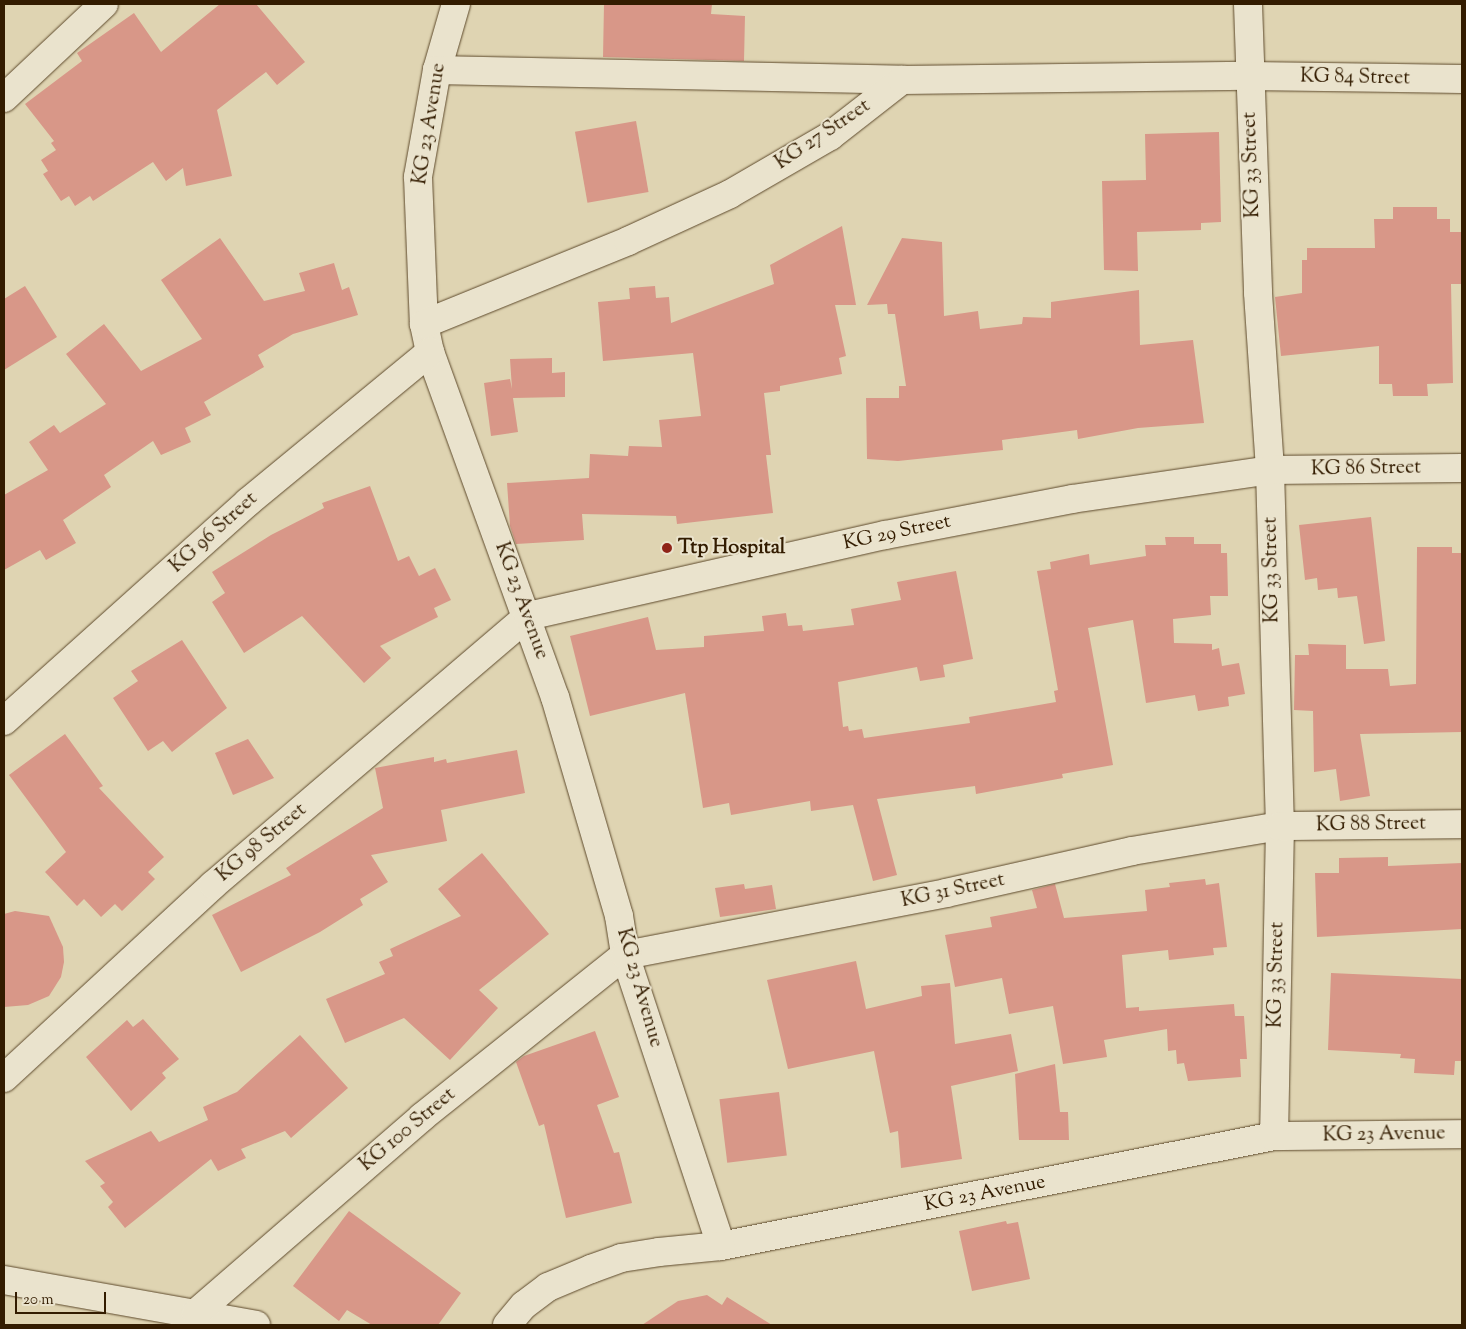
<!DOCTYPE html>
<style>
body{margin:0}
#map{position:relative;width:1466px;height:1329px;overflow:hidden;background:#dfd4b2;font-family:"Sorts Mill Goudy",serif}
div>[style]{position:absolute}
.building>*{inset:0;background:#d89788;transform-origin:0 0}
.roads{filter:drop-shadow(0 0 1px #5e4a2c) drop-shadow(0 0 1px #5e4a2c)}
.minor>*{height:28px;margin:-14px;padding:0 14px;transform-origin:14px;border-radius:14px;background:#eae3cd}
.dots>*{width:14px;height:14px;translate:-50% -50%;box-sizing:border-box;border:2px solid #eae3cd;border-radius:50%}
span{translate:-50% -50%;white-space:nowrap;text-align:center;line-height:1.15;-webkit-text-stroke:4px #eae3cd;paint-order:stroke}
.street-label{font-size:20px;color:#331c00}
.poi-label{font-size:20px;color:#331c00;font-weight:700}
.left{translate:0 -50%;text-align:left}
.frame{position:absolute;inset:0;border:5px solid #331c00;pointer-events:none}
.scale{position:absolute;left:15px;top:1292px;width:91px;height:22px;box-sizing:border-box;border:2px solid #331c00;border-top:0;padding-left:6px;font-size:15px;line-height:18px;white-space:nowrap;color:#331c00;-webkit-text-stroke:4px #eae3cd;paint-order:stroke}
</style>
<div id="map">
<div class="building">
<i style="clip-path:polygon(220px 4px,256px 4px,305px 62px,277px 85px,266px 72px,217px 110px,232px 176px,186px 186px,183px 168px,166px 181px,153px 162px,93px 201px,90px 196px,75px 206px,69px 196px,61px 201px,43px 174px,48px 171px,41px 160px,56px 150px,51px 143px,54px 141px,25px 104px,82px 61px,77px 53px,134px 13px,161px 52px)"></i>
<i style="clip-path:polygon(604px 4px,712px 4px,711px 14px,745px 16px,744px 61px,603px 57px)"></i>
<i style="left:636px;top:121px;width:72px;height:62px;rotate:80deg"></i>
<i style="clip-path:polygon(1219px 132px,1221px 222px,1201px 223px,1201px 230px,1137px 232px,1138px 271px,1104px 270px,1102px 181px,1146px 180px,1145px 134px)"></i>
<i style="clip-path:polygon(1393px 207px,1437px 207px,1437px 219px,1450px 219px,1450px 232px,1462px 232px,1462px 284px,1451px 284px,1453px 383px,1427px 384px,1428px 396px,1393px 396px,1392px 384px,1379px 384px,1379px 346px,1281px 356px,1275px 297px,1302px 293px,1302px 260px,1307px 260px,1307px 248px,1375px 248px,1374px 219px,1393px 219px)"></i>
<i style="clip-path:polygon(842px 226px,856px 305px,835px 305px,846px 356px,839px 358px,842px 374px,780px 386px,780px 391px,764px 393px,771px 455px,766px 455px,773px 513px,677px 524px,676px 516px,582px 514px,584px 540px,516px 544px,510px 526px,507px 483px,589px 478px,590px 454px,628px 456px,629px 446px,662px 447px,659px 420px,701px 416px,693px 353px,603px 361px,598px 302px,630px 299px,629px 288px,655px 286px,656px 298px,669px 297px,671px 323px,774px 284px,770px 265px)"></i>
<i style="clip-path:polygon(220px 238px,264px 301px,305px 291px,299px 273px,334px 263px,342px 290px,349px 287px,358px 315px,293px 334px,258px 355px,264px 367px,204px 402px,211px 415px,185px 428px,191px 442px,161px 455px,153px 441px,104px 475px,111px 487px,63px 520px,76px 543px,46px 560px,40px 550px,4px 570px,4px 495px,48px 470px,29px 442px,54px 425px,60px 433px,106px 404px,66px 354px,104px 324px,141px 371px,202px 339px,161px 280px)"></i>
<i style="clip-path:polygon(902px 238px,942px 242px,944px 316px,978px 311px,980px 329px,1022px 324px,1023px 317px,1051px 318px,1051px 302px,1139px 290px,1140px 345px,1193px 340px,1204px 423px,1138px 428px,1078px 439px,1077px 430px,1002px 440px,1003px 450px,898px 461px,867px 459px,866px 398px,899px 398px,899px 386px,906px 386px,895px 314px,888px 314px,887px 304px,867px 305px)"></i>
<i style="clip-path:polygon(25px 286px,57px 337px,4px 370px,4px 299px)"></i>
<i style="clip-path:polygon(552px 358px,552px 373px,565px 372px,565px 397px,513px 398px,518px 432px,491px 436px,484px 383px,510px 379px,512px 389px,510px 359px)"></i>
<i style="clip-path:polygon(370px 486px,398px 561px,409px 556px,419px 576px,435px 568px,451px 600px,434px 608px,438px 617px,380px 646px,391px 658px,364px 683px,302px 616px,244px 653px,212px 602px,225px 593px,212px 572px,271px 535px,324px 508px,322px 503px)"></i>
<i style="clip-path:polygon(1371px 517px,1385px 641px,1364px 644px,1357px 596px,1338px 598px,1337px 588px,1318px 590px,1317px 578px,1305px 580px,1299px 525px)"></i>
<i style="clip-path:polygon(1165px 537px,1194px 537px,1194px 544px,1221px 544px,1221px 553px,1227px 553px,1228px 596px,1210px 596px,1211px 615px,1173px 619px,1174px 643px,1212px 644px,1212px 650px,1219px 648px,1222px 666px,1239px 663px,1245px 694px,1228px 697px,1229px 706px,1198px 711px,1195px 695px,1146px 703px,1133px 620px,1088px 628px,1113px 765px,1062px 774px,1063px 778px,976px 794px,975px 786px,877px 799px,897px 875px,873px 881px,853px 805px,811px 811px,810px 801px,731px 815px,729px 803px,703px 808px,685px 693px,590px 716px,570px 636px,648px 617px,656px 650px,704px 647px,704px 636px,764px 631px,762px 616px,786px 613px,788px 626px,802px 625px,803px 631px,854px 625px,851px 609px,901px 600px,897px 582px,956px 571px,973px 659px,943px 665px,945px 677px,920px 681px,917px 667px,838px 682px,843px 727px,848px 726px,849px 731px,862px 729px,864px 738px,970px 723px,969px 717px,1056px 702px,1054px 691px,1058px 690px,1037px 571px,1051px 569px,1050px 562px,1089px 554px,1090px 565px,1146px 556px,1145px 545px,1166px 545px)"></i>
<i style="clip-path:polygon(1417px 547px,1452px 547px,1452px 553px,1462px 553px,1462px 732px,1360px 734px,1370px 796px,1340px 801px,1336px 769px,1314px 772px,1313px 711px,1294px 710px,1295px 655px,1309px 655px,1308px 644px,1346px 645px,1346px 669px,1388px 669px,1390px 686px,1416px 684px)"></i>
<i style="clip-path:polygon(182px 640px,227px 708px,172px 752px,163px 741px,148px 751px,113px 698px,138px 681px,131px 671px)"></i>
<i style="clip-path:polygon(65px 734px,103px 786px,99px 788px,164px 857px,148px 872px,155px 879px,122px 911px,115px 904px,101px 917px,84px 899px,77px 906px,45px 872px,66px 852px,9px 775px)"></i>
<i style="clip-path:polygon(248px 739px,274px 778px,233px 795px,215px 753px)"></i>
<i style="clip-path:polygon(517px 750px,525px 793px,441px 810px,447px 841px,371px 855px,388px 882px,360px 899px,363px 905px,320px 932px,241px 972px,212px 915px,291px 875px,286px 868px,383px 808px,375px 768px,434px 757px,434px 762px,446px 759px,447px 763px)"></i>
<i style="clip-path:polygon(482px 853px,549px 934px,479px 990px,498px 1008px,450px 1060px,404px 1018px,345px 1043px,326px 999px,385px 974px,379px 962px,393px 956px,390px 949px,461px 916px,438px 889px)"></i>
<i style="clip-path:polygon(1388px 857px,1388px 866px,1462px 863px,1462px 929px,1317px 937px,1315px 873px,1339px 873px,1339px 858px)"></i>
<i style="clip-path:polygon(1205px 879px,1206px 885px,1219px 883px,1227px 947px,1213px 948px,1214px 955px,1169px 960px,1168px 950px,1122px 955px,1126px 1008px,1139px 1007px,1139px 1011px,1234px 1004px,1235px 1016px,1244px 1016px,1247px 1059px,1240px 1059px,1241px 1077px,1188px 1081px,1184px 1063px,1177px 1064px,1176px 1050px,1168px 1051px,1167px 1029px,1104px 1040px,1107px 1057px,1063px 1064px,1053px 1006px,1009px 1014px,1002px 978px,955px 987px,945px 935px,992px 927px,990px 917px,1037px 908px,1032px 890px,1055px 884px,1064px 918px,1147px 911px,1145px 890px,1170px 887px,1169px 883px)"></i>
<i style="clip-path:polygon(744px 884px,745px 889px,772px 885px,776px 909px,720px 917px,715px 888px)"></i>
<i style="clip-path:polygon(15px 911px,49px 916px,63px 947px,64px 962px,61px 977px,49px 996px,28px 1005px,4px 1007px,4px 914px)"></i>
<i style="clip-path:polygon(856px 961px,866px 1009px,922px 996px,921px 986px,950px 983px,955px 1044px,1011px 1034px,1018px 1071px,951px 1086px,962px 1159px,901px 1168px,898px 1131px,890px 1133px,874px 1051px,788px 1069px,767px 980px)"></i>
<i style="clip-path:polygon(1331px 973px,1462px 979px,1462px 1061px,1455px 1061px,1454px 1075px,1414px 1073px,1415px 1059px,1400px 1058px,1401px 1054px,1328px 1050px)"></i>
<i style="clip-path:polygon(143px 1019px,179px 1059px,162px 1073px,166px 1078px,131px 1111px,86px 1057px,127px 1020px,133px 1027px)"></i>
<i style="clip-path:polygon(595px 1031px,619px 1097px,597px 1105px,614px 1153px,619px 1152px,632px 1203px,566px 1218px,544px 1124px,539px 1126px,516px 1062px,524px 1056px)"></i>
<i style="clip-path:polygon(300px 1035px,348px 1088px,291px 1138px,285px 1131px,241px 1149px,246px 1158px,218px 1171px,211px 1159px,125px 1228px,108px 1207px,113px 1202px,100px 1186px,105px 1183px,85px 1161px,151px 1131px,159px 1142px,208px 1120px,203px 1107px,237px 1092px)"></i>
<i style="clip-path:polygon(1055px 1064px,1060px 1112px,1068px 1112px,1069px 1140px,1019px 1140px,1015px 1074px)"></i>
<i style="left:779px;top:1092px;width:64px;height:60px;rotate:83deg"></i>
<i style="clip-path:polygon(349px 1211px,461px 1293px,438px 1325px,372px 1325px,347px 1310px,339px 1321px,293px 1286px)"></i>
<i style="clip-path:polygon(1006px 1221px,1007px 1224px,1018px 1222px,1030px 1279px,972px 1291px,959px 1231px)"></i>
<i style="clip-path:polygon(707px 1295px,722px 1305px,727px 1297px,772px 1325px,642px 1325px,678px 1301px)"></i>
</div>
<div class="roads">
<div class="minor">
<i style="left:456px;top:4px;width:69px;rotate:106.1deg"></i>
<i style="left:437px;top:70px;width:109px;rotate:100.1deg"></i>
<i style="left:418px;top:177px;width:147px;rotate:87.7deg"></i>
<i style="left:424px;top:324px;width:29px;rotate:78deg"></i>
<i style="left:430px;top:352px;width:367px;rotate:70.1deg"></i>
<i style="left:555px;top:697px;width:228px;rotate:73.7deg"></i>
<i style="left:619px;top:916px;width:39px;rotate:81deg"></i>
<i style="left:625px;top:955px;width:306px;rotate:71.7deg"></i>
<i style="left:721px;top:1246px;width:564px;rotate:-11.25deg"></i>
<i style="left:1274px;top:1136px;width:188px;rotate:-0.6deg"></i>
<i style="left:1248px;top:4px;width:289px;rotate:88deg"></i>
<i style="left:1258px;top:293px;width:177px;rotate:86.1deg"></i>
<i style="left:1270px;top:470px;width:356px;rotate:88.4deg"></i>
<i style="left:1280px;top:826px;width:310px;rotate:91.1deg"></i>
<i style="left:437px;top:70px;width:465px;rotate:1.2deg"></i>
<i style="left:4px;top:98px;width:137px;rotate:-43.2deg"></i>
<i style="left:424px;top:324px;width:220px;rotate:-22.1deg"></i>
<i style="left:628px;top:241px;width:112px;rotate:-24.7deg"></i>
<i style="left:730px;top:194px;width:116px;rotate:-30.1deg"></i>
<i style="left:830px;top:136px;width:91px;rotate:-37.9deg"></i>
<i style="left:902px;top:80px;width:346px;rotate:-0.7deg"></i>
<i style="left:1248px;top:76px;width:214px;rotate:0.8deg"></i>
<i style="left:4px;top:721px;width:328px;rotate:-41.9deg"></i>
<i style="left:248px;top:502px;width:236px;rotate:-39.5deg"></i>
<i style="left:4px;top:1078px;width:284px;rotate:-42.7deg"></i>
<i style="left:213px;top:885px;width:414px;rotate:-40.5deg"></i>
<i style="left:528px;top:616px;width:366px;rotate:-12.8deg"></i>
<i style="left:885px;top:535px;width:190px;rotate:-10.9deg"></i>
<i style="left:1072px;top:499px;width:200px;rotate:-8.3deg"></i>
<i style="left:1270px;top:470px;width:192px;rotate:-0.6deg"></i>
<i style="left:4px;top:1280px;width:256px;rotate:10.1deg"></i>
<i style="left:196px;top:1313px;width:299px;rotate:-40.9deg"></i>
<i style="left:422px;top:1117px;width:260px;rotate:-38.6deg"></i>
<i style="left:625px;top:955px;width:327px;rotate:-10.9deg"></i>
<i style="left:946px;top:893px;width:191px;rotate:-12.7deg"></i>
<i style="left:1132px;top:851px;width:150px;rotate:-9.6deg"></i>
<i style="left:1280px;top:826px;width:182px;rotate:-0.6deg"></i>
<i style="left:507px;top:1325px;width:26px;rotate:-50deg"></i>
<i style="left:524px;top:1305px;width:30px;rotate:-37deg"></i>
<i style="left:548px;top:1287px;width:47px;rotate:-22.7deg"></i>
<i style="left:591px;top:1269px;width:32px;rotate:-20deg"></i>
<i style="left:621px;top:1258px;width:38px;rotate:-9deg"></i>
<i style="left:659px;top:1252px;width:62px;rotate:-5.5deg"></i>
</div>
</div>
<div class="dots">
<i style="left:667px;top:548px;background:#8f2418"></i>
</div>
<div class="street-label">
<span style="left:1355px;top:78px;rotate:1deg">KG 84 Street</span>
<span style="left:430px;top:124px;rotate:-81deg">KG 23 Avenue</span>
<span style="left:823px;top:135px;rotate:-34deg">KG 27 Street</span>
<span style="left:1252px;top:165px;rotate:-92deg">KG 33 Street</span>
<span style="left:1366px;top:469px;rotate:-1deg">KG 86 Street</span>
<span style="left:214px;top:533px;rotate:-42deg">KG 96 Street</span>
<span style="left:897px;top:533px;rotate:-12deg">KG 29 Street</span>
<span style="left:1272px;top:570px;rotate:-91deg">KG 33 Street</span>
<span style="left:521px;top:601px;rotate:70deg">KG 23 Avenue</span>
<span style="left:1371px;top:825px;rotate:-1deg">KG 88 Street</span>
<span style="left:262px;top:843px;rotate:-40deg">KG 98 Street</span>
<span style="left:953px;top:891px;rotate:-12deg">KG 31 Street</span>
<span style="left:1277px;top:975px;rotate:-89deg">KG 33 Street</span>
<span style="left:639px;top:988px;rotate:74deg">KG 23 Avenue</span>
<span style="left:408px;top:1130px;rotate:-40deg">KG 100 Street</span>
<span style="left:1384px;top:1135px;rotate:-1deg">KG 23 Avenue</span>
<span style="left:985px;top:1194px;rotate:-11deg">KG 23 Avenue</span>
</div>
<div class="poi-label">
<span class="left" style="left:678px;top:548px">Ttp Hospital</span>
</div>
<div class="frame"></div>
<div class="scale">20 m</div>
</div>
